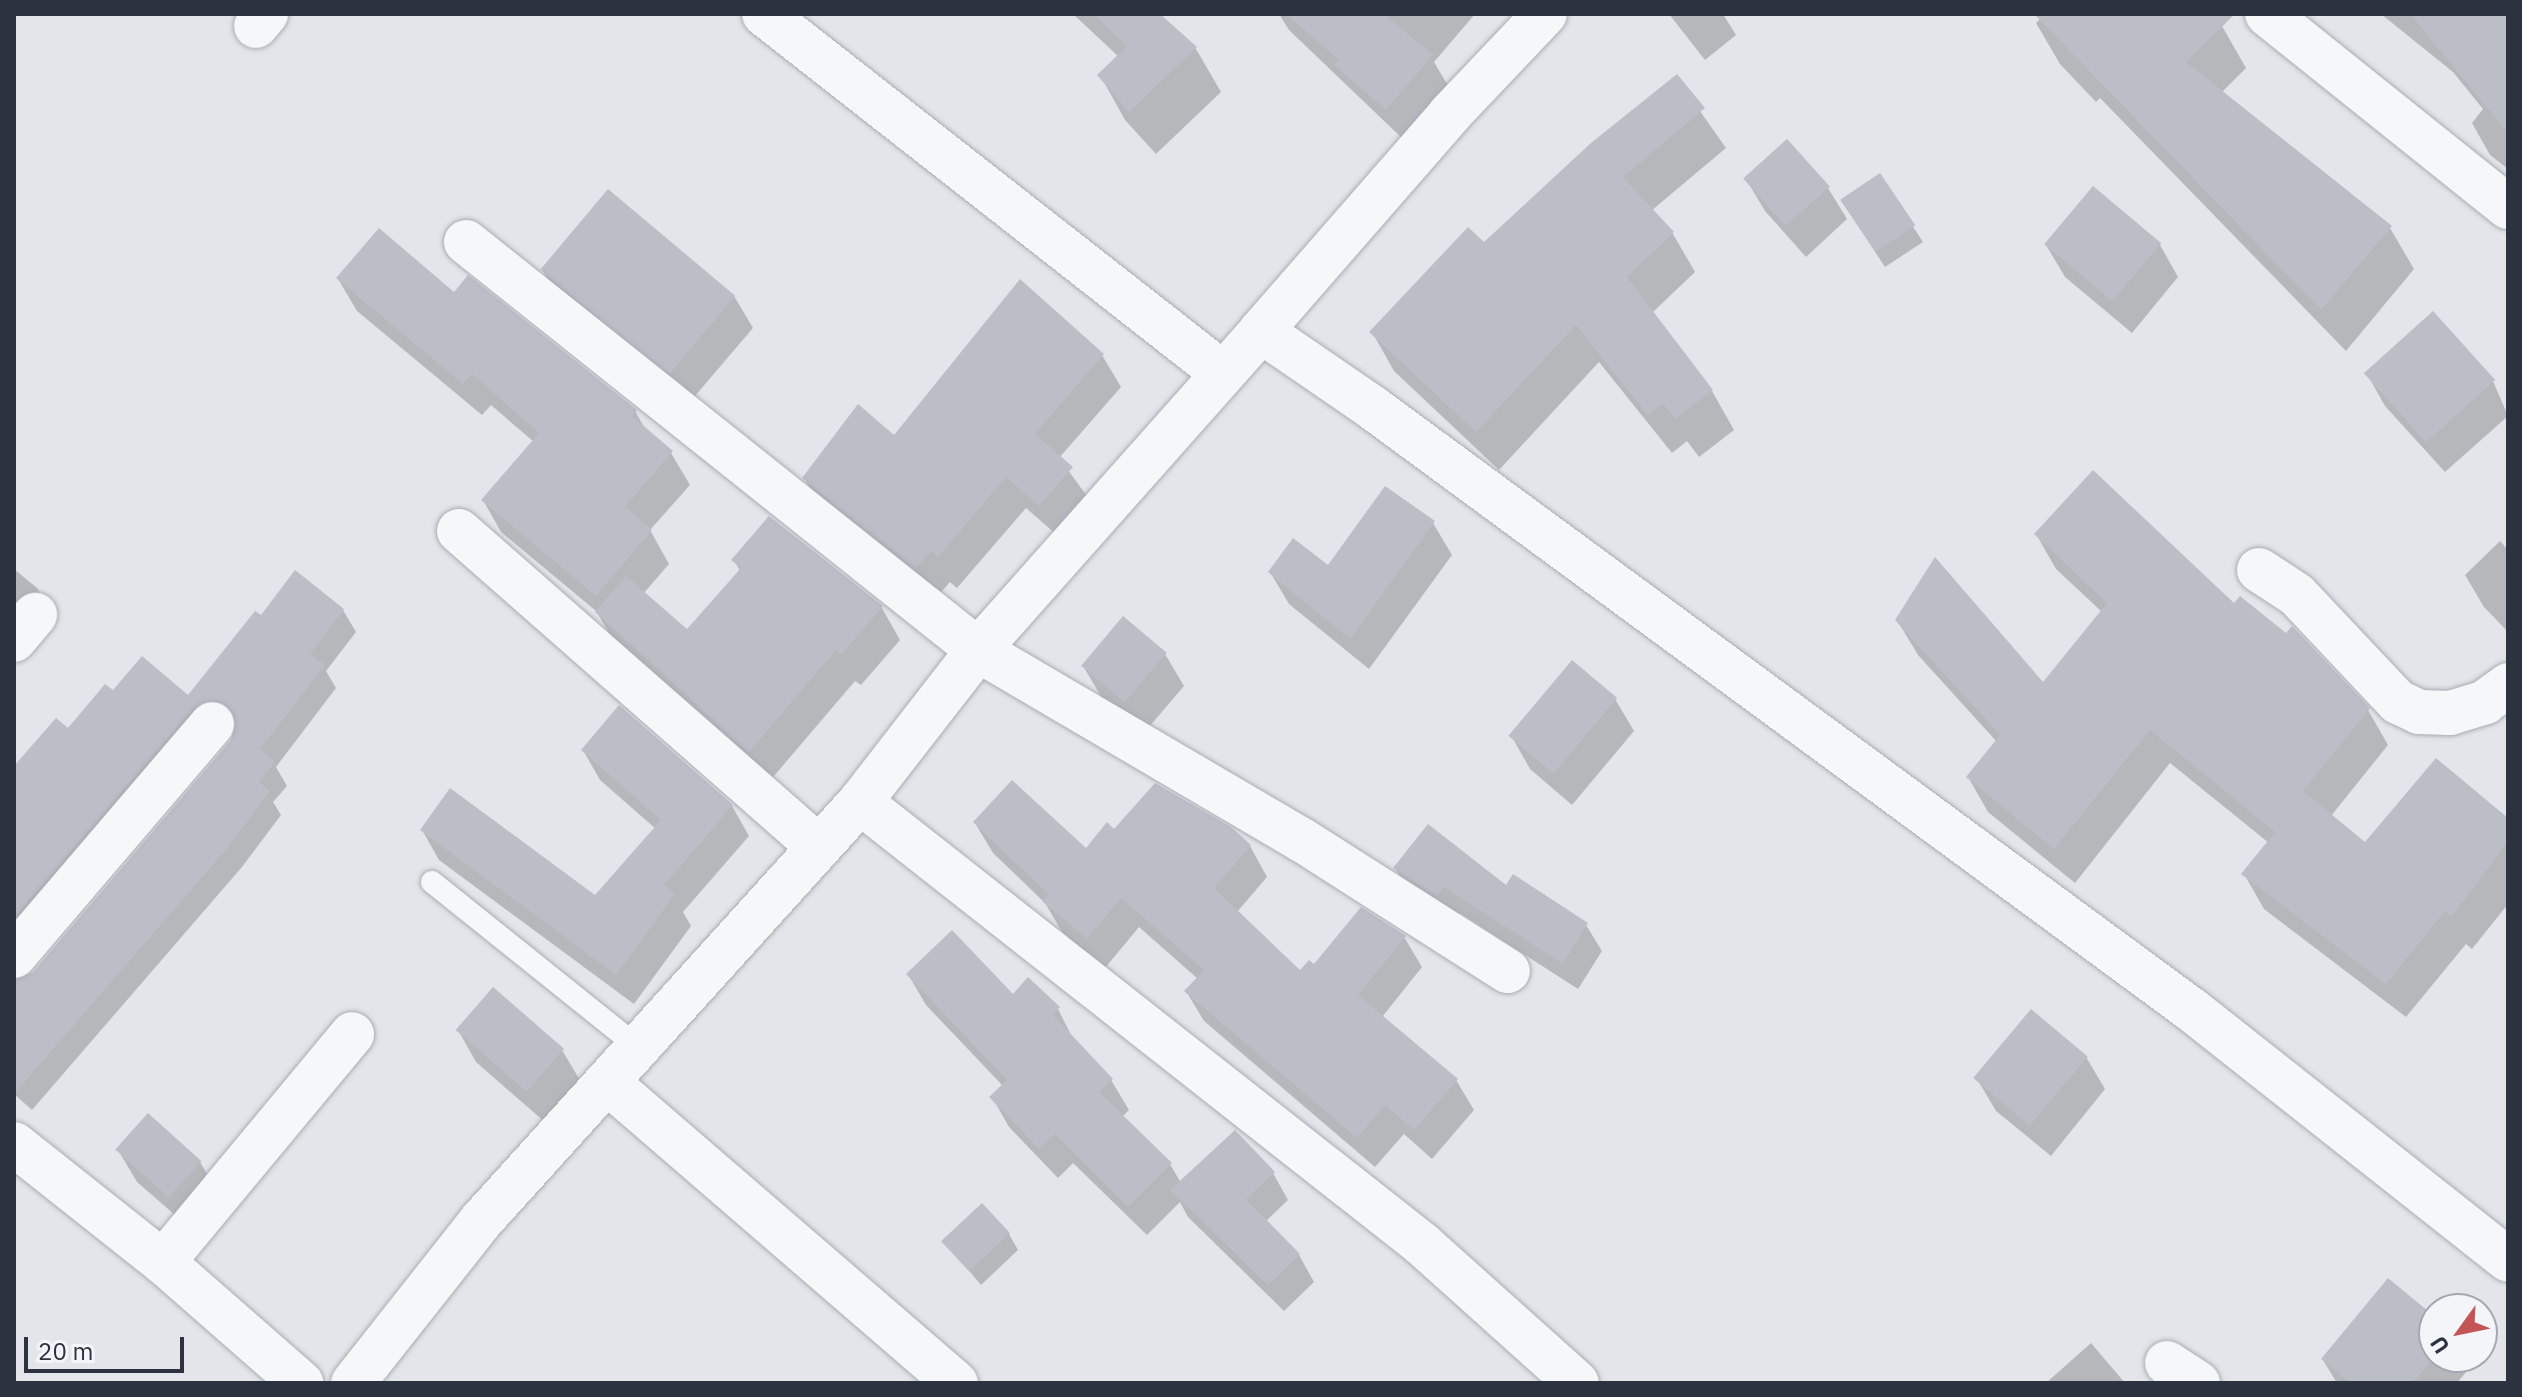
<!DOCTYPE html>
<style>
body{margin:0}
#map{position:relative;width:2522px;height:1397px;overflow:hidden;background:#e4e5ea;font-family:"IBM Plex Sans",sans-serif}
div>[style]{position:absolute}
.shadow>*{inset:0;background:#0003}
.building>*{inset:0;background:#bbbec7;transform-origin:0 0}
.roads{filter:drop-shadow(0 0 2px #a9acb4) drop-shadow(0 0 2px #a9acb4)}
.lane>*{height:22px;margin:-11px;padding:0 11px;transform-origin:11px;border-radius:11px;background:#f6f7f9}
.street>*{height:44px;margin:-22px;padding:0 22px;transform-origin:22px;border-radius:22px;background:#f6f7f9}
span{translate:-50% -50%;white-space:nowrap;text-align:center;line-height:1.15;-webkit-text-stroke:8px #f3f5f8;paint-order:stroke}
.frame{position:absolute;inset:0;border:16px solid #2d3241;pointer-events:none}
.north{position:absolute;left:2418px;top:1293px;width:80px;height:80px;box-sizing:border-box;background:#f3f5f8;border:2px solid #a4a7af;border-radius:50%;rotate:237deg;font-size:22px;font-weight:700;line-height:32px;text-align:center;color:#2d3241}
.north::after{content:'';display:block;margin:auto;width:28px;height:36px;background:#c35558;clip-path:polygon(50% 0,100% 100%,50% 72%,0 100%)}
.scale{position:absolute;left:24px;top:1337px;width:160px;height:36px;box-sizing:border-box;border:4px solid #2d3241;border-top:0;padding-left:10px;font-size:24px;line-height:28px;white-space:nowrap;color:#2d3241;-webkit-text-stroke:6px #f3f5f8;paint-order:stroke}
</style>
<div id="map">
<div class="shadow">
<i style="clip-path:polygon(1073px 14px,1157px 14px,1196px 49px,1221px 92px,1156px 154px,1125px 120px,1100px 75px,1119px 57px)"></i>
<i style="clip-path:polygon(1279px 14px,1475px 14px,1434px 62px,1450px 89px,1405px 141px,1289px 30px)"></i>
<i style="clip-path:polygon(1669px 14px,1723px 14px,1736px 35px,1705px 60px)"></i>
<i style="clip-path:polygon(2045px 14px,2210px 14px,2222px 26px,2246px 68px,2221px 93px,2390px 228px,2414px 269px,2346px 351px,2100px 98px,2096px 102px,2060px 64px,2036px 23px)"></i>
<i style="clip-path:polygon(2381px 14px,2508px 14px,2508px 169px,2490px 155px,2472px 123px,2483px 109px,2453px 72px)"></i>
<i style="clip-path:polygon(1676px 77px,1726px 148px,1651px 211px,1673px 234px,1695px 272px,1652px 313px,1712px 391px,1734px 430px,1699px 457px,1687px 441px,1672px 453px,1599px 362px,1499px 470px,1394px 371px,1372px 332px,1484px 245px)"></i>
<i style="clip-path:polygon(1880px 176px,1923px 242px,1885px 267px,1852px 216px)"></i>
<i style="clip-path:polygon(1746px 179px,1828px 188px,1847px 219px,1806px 257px,1765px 211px)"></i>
<i style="clip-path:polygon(2094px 189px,2160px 245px,2178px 277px,2132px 333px,2065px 277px,2046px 245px)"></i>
<i style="clip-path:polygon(542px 269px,734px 296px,753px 328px,689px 403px,561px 301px)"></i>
<i style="clip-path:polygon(338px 279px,454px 295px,635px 411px,647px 432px,671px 453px,690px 485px,650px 530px,669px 564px,643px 594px,687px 632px,740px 571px,734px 560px,882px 608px,900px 640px,861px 685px,855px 681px,768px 783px,616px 645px,596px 611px,501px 532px,483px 500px,534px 442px,491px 405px,482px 415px,357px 311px)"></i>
<i style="clip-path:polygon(1102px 355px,1121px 387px,1059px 458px,1090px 500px,1058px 536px,1026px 508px,957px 588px,950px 582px,935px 599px,823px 510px,804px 478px)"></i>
<i style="clip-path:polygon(2367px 374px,2493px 381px,2508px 416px,2445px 472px,2385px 406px)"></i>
<i style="clip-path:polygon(1433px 523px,1452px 555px,1369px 669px,1289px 604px,1270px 572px,1328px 568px)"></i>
<i style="clip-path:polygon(2036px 534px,2235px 606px,2368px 710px,2388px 745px,2331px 816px,2366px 844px,2508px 820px,2508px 904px,2472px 949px,2466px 944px,2406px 1017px,2264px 909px,2244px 874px,2269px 843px,2170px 763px,2075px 883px,1988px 812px,1968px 777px,1997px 742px,1918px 655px,1897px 620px,2043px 685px,2102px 612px,2056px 569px)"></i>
<i style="clip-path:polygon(2500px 541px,2508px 550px,2508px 632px,2484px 607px,2465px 575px)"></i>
<i style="clip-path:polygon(14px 569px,37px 588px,52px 615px,14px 646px)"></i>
<i style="clip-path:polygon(343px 610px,356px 632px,326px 671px,336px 688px,276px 767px,287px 786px,273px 802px,281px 815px,242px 867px,32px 1110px,14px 1094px,14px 981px,34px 974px,233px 741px,238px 725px,230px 721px,14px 954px,14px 769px,113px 693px,188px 698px,261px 618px)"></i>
<i style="clip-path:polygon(1165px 654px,1184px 686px,1143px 734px,1102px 698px,1083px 666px)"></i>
<i style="clip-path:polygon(1615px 699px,1634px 731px,1572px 805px,1530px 769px,1512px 737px)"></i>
<i style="clip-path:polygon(583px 750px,732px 806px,749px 836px,683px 912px,691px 926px,634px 1004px,439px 860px,422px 830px,596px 898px,656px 829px,600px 780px)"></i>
<i style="clip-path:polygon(975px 823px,1086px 851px,1115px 831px,1250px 846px,1267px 877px,1237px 912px,1300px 973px,1404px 937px,1422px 967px,1382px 1017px,1456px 1080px,1474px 1110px,1432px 1159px,1404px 1134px,1375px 1167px,1204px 1021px,1186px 991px,1198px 979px,1139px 927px,1105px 968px,1062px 932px,1045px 903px,993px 853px)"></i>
<i style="clip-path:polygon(1395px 868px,1506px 888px,1586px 925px,1602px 951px,1578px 989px,1460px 913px,1453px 921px,1410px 894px)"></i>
<i style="clip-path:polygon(908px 974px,1058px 1009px,1074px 1041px,1111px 1080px,1129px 1110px,1122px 1117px,1170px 1164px,1181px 1183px,1273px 1173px,1288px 1200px,1266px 1221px,1299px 1255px,1314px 1282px,1284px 1311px,1188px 1217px,1180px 1202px,1147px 1235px,1073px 1163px,1058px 1178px,1009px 1127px,992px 1097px,1003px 1086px,926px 1005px)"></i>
<i style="clip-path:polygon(458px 1030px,562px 1050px,581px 1082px,546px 1123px,476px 1062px)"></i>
<i style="clip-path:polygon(2086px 1057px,2105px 1089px,2051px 1156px,1996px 1111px,1977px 1079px)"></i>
<i style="clip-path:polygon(118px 1150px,200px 1162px,219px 1194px,190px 1228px,137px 1182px)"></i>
<i style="clip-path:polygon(1009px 1234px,1018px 1250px,981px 1285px,945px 1242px)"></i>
<i style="clip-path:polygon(2434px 1318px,2434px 1357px,2466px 1357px,2471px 1366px,2457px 1383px,2337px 1383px,2323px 1360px)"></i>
<i style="clip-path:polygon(2091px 1343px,2125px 1383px,2046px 1383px)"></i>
</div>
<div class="building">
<i style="clip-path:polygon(1093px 14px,1160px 14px,1197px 47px,1129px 112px,1097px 75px,1127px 46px)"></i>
<i style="clip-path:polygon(1286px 14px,1384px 14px,1433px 55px,1386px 110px,1334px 65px,1339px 60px)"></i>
<i style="clip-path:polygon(2034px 14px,2235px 14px,2186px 62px,2392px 226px,2321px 310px)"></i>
<i style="clip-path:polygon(2410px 14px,2508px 14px,2508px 133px)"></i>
<i style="clip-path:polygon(1677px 74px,1705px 108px,1623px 177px,1674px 232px,1627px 277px,1713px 390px,1675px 419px,1663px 404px,1648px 415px,1576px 325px,1476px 432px,1369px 332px,1468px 227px,1484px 242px,1591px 143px)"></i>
<i style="left:1787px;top:139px;width:64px;height:59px;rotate:48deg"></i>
<i style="left:1880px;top:173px;width:63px;height:48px;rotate:56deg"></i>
<i style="left:2093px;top:186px;width:89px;height:76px;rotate:40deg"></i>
<i style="left:608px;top:189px;width:166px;height:105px;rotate:40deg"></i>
<i style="clip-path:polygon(379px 228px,454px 292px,468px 275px,637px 410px,632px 416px,673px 451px,625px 507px,652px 530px,596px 596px,481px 500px,539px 433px,472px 374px,463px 384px,336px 278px)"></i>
<i style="clip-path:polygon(1020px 279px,1104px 354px,1035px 434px,1073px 467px,1039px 506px,1006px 477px,938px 557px,931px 551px,916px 568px,802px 478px,858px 404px,894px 435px)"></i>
<i style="left:2433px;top:311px;width:93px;height:93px;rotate:48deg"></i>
<i style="clip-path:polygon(2093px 470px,2234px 603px,2240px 596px,2286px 633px,2292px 626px,2370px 708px,2303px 791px,2365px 842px,2436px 758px,2508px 818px,2508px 840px,2480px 880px,2451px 916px,2445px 911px,2386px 984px,2241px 874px,2275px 832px,2150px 730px,2054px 849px,1966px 777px,2000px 735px,1895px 620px,1935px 557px,2043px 682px,2107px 603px,2034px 534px)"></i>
<i style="clip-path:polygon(1385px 486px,1435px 521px,1350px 639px,1268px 572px,1293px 538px,1328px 565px)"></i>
<i style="clip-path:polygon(769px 516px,883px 606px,842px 654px,836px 650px,749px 752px,595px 612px,626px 576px,687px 629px,741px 568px,731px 560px)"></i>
<i style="clip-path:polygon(295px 570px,344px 609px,310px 654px,325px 665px,260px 749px,275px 762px,259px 782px,270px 791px,230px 845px,14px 1094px,14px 980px,33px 972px,231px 740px,236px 716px,217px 700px,194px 707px,14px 917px,14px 766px,56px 718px,68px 728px,105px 684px,113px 690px,142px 656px,188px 695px,255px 611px,261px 615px)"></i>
<i style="left:1123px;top:616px;width:57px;height:65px;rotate:40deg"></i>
<i style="left:1572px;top:660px;width:59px;height:99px;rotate:40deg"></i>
<i style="clip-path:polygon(619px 705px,733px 805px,664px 885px,675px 894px,616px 975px,420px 830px,450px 788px,595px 895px,661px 820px,581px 750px)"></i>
<i style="clip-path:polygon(1012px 780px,1086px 848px,1107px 822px,1114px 829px,1155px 783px,1231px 827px,1251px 845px,1214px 888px,1300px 970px,1309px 960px,1314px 964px,1361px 907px,1406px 936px,1358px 995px,1458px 1079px,1414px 1130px,1385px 1105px,1357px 1138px,1184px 991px,1204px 970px,1121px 898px,1087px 939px,1042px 901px,1048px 894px,973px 822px)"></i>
<i style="clip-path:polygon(1428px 824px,1506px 885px,1513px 874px,1588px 923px,1563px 964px,1444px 887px,1437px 896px,1393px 868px)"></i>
<i style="clip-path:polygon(952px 930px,1013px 994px,1028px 977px,1060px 1007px,1053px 1015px,1113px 1079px,1099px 1092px,1172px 1163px,1128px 1207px,1055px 1134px,1039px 1149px,989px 1097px,1007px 1080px,906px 974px)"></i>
<i style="left:493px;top:987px;width:94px;height:57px;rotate:41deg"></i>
<i style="left:2031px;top:1009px;width:74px;height:90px;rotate:40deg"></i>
<i style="left:148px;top:1113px;width:72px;height:49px;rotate:42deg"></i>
<i style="clip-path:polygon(1235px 1130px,1275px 1172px,1246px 1199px,1300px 1254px,1268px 1285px,1170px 1190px)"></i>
<i style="left:982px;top:1203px;width:41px;height:56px;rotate:47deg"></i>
<i style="clip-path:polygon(2388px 1278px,2434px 1316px,2434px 1357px,2413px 1383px,2350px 1383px,2321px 1359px)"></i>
</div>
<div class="roads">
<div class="lane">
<i style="left:432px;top:882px;width:265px;rotate:38.7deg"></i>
</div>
<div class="street">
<i style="left:764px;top:14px;width:581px;rotate:38.07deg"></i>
<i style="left:2267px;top:14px;width:309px;rotate:38.7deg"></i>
<i style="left:256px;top:26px;width:16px;rotate:-50deg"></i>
<i style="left:466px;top:242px;width:655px;rotate:38.55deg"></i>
<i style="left:978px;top:650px;width:376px;rotate:30.4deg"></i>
<i style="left:1302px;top:840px;width:244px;rotate:32.5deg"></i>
<i style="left:1261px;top:331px;width:288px;rotate:-48.9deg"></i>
<i style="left:1450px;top:114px;width:138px;rotate:-46.5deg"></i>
<i style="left:459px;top:531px;width:478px;rotate:41.3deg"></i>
<i style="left:2259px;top:570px;width:45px;rotate:33.3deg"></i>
<i style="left:2297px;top:595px;width:147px;rotate:46.7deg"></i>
<i style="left:2398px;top:702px;width:23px;rotate:25deg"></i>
<i style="left:2419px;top:712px;width:31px;rotate:2deg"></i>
<i style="left:2450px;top:713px;width:37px;rotate:-17deg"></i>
<i style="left:2485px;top:702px;width:29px;rotate:-36deg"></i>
<i style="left:14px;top:640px;width:33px;rotate:-50deg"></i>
<i style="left:860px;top:802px;width:715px;rotate:38.18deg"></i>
<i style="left:1422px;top:1244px;width:208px;rotate:41.9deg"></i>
<i style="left:14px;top:956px;width:305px;rotate:-49.5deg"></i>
<i style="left:607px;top:1082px;width:461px;rotate:40.8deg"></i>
<i style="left:14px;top:1144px;width:190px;rotate:38.4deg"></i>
<i style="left:163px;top:1262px;width:184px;rotate:41.2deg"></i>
<i style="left:163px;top:1262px;width:296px;rotate:-50.3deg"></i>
<i style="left:2167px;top:1363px;width:37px;rotate:33deg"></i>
<i style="left:353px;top:1383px;width:205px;rotate:-51.7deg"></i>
<i style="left:480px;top:1222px;width:566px;rotate:-47.86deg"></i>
<i style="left:860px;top:802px;width:192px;rotate:-52.2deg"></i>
<i style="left:978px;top:650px;width:426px;rotate:-48.4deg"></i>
<i style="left:1261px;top:331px;width:136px;rotate:34.5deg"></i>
<i style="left:1373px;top:408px;width:1016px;rotate:36.32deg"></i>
<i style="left:2192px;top:1010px;width:403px;rotate:38.3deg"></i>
</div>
</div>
<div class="frame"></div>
<div class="north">U</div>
<div class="scale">20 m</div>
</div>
